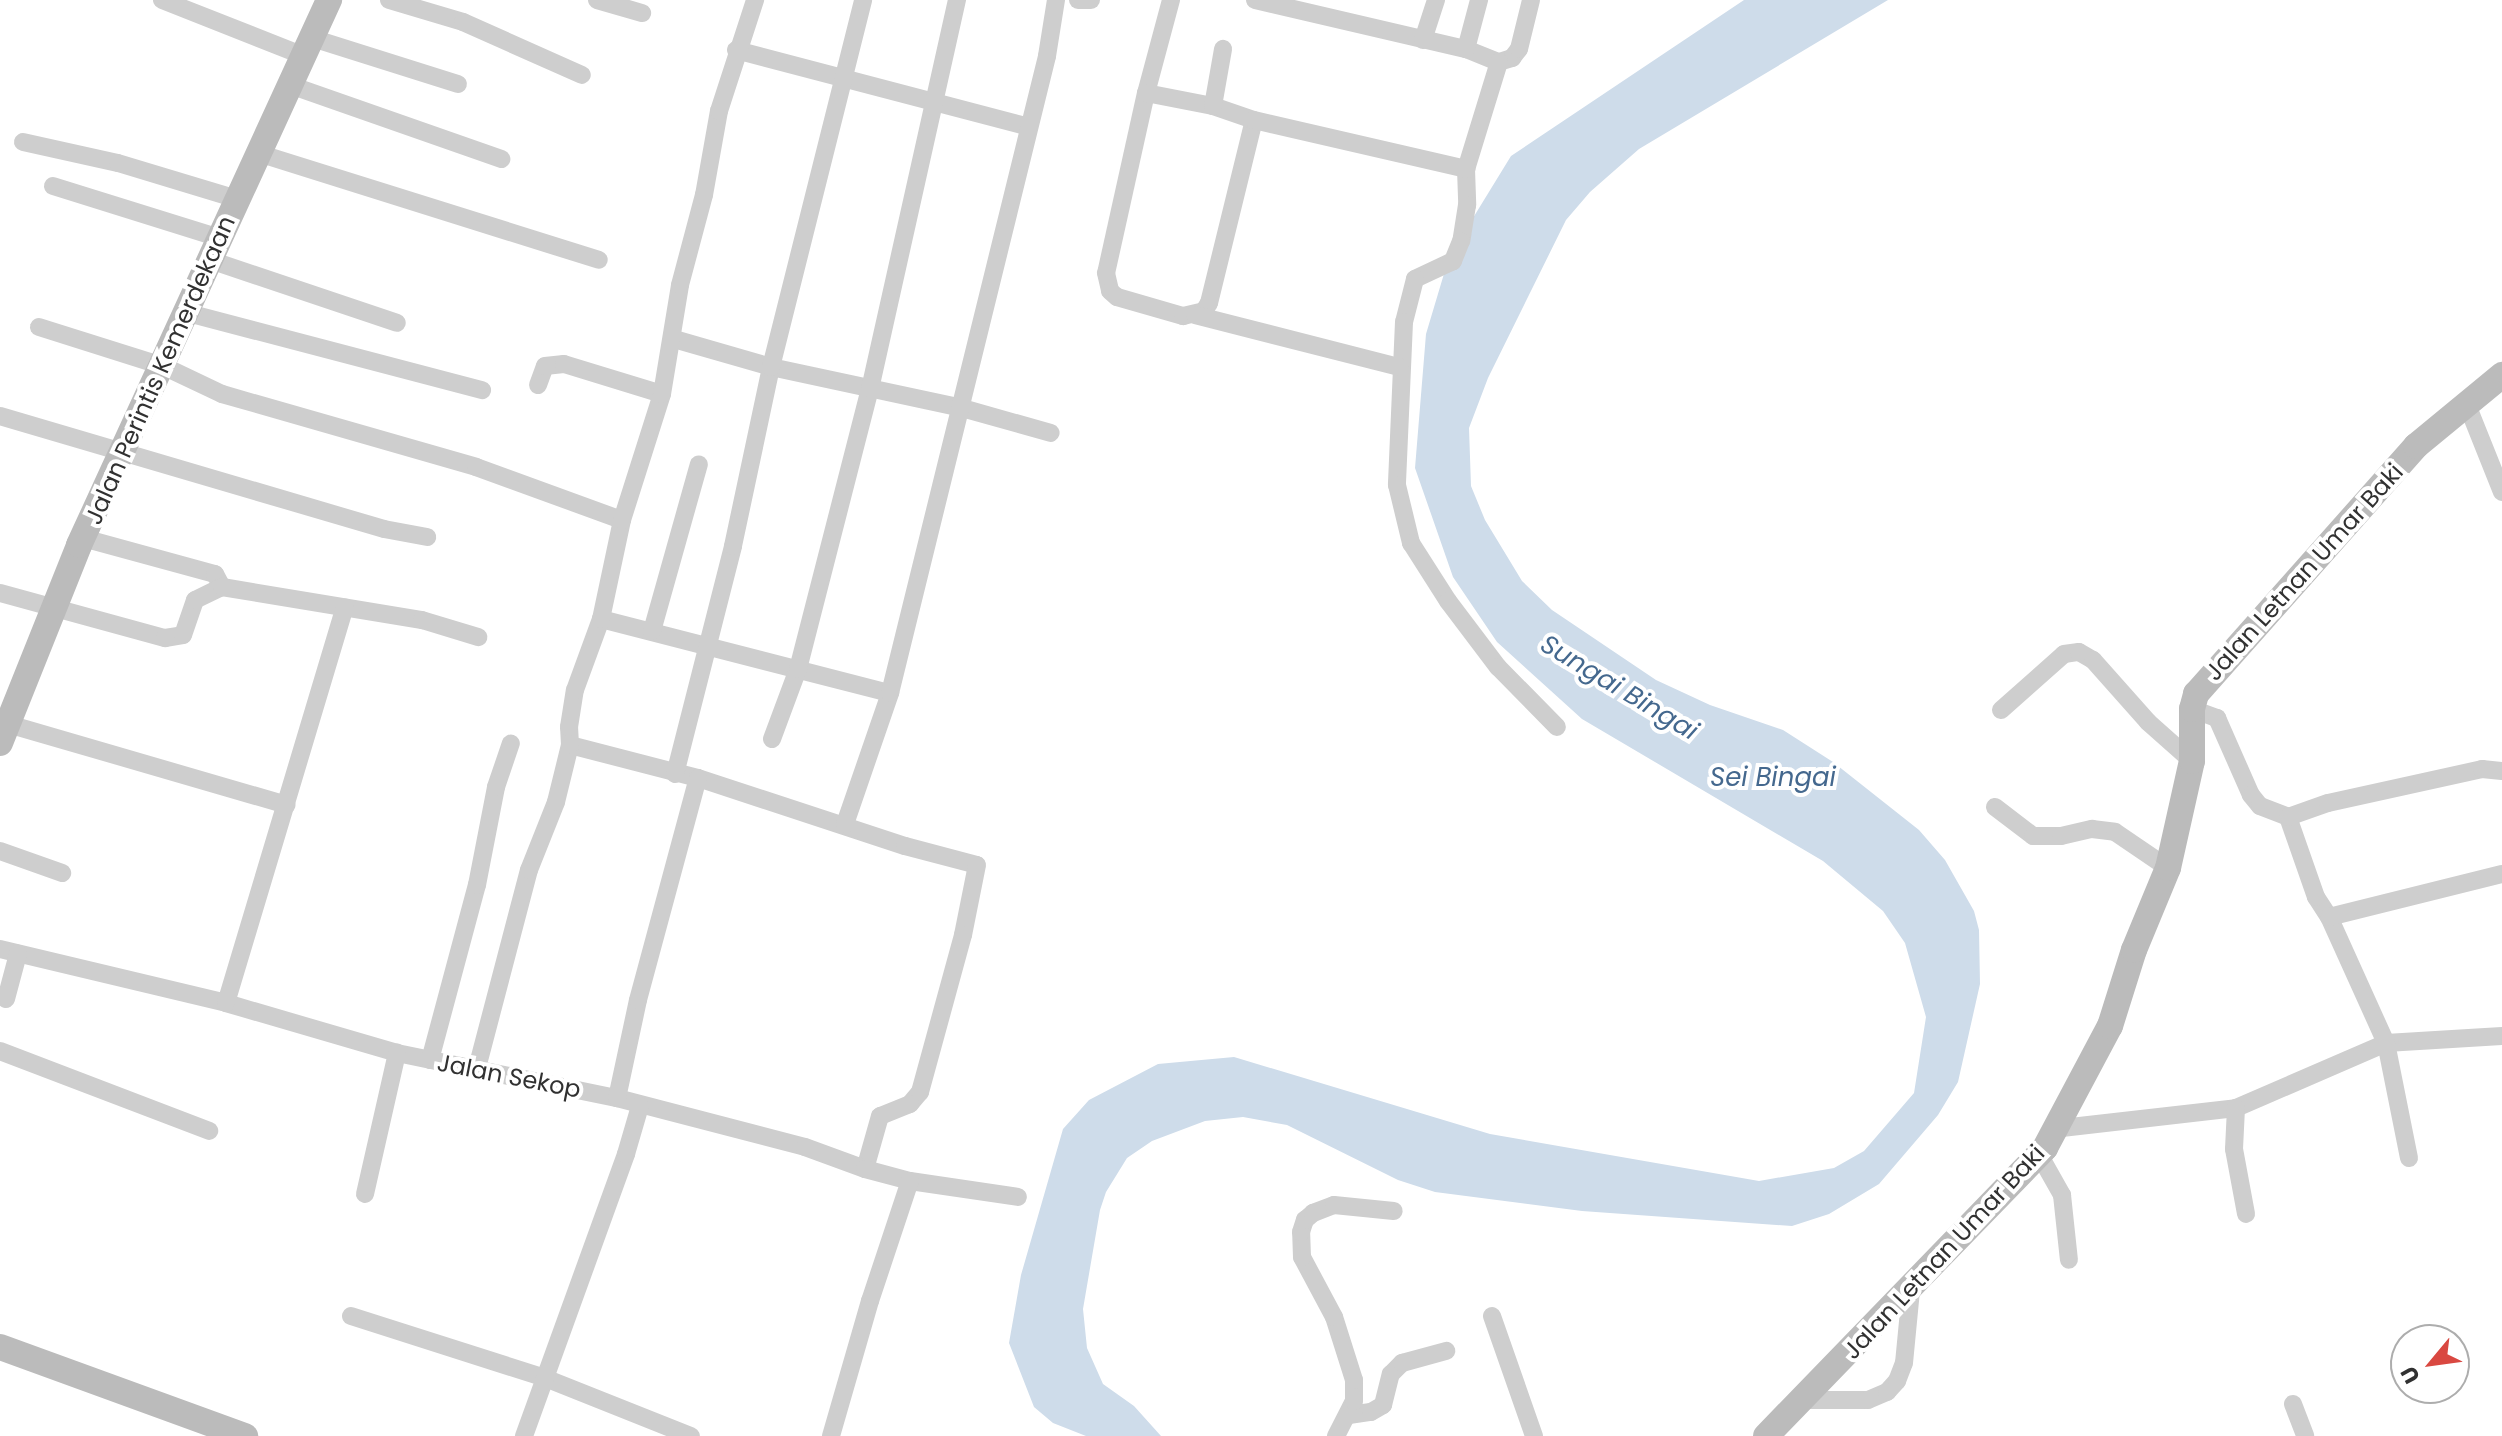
<!DOCTYPE html>
<style>
body{margin:0}
#map{position:relative;width:2502px;height:1436px;overflow:hidden;background:#fff;font-family:Poppins,sans-serif}
div>[style]{position:absolute}
.water>*{inset:0;background:#cedcea}
.street>*{height:18px;margin:-9px;padding:0 9px;transform-origin:9px;border-radius:9px;background:#cecece}
.secondary>*{height:26px;margin:-13px;padding:0 13px;transform-origin:13px;border-radius:13px;background:#bbb}
span{translate:-50% -50%;white-space:nowrap;text-align:center;line-height:1.15;-webkit-text-stroke:8px #fff;paint-order:stroke}
.street-label{font-size:24px;color:#313131}
.water-label{font-size:26px;color:#44688e;font-style:italic}
.north{position:absolute;left:2390px;top:1324px;width:80px;height:80px;box-sizing:border-box;background:#fff;border:2px solid #adadad;border-radius:50%;rotate:241deg;font-size:22px;font-weight:700;line-height:32px;text-align:center;color:#313131}
.north::after{content:'';display:block;margin:auto;width:28px;height:36px;background:#d94841;clip-path:polygon(50% 0,100% 100%,50% 72%,0 100%)}
</style>
<div id="map">
<div class="water">
<i style="clip-path:polygon(1744px 0,1888px 0,1639px 149px,1590px 192px,1566px 220px,1488px 378px,1469px 428px,1471px 486px,1485px 520px,1522px 581px,1552px 610px,1656px 680px,1710px 705px,1783px 730px,1833px 762px,1919px 830px,1945px 860px,1974px 911px,1979px 930px,1980px 984px,1958px 1082px,1938px 1115px,1879px 1184px,1829px 1214px,1792px 1226px,1582px 1211px,1435px 1192px,1398px 1180px,1287px 1125px,1243px 1117px,1205px 1121px,1152px 1141px,1127px 1158px,1106px 1192px,1100px 1210px,1083px 1309px,1087px 1348px,1103px 1384px,1134px 1406px,1161px 1436px,1086px 1436px,1053px 1423px,1034px 1407px,1009px 1343px,1021px 1275px,1063px 1129px,1089px 1100px,1158px 1064px,1234px 1057px,1490px 1134px,1759px 1181px,1834px 1168px,1864px 1151px,1914px 1093px,1926px 1017px,1905px 943px,1883px 911px,1823px 861px,1582px 719px,1497px 642px,1453px 577px,1415px 468px,1426px 334px,1449px 257px,1511px 156px)"></i>
</div>
<div class="street">
<i style="left:162px;top:0;width:153px;rotate:21.5deg"></i>
<i style="left:389px;top:0;width:77px;rotate:16.6deg"></i>
<i style="left:463px;top:22px;width:130px;rotate:24deg"></i>
<i style="left:597px;top:0;width:47px;rotate:16.1deg"></i>
<i style="left:1078px;top:0;width:13px"></i>
<i style="left:1171px;top:0;width:96px;rotate:105deg"></i>
<i style="left:1146px;top:93px;width:184px;rotate:102.5deg"></i>
<i style="left:1106px;top:273px;width:18px;rotate:77deg"></i>
<i style="left:1110px;top:291px;width:9px;rotate:41deg"></i>
<i style="left:1117px;top:297px;width:69px;rotate:16.1deg"></i>
<i style="left:1183px;top:316px;width:22px;rotate:-13deg"></i>
<i style="left:1204px;top:311px;width:9px;rotate:-58deg"></i>
<i style="left:1209px;top:303px;width:188px;rotate:-76.2deg"></i>
<i style="left:1255px;top:0;width:217px;rotate:13.1deg"></i>
<i style="left:1466px;top:49px;width:35px;rotate:22deg"></i>
<i style="left:1499px;top:62px;width:14px;rotate:-17deg"></i>
<i style="left:1512px;top:58px;width:11px;rotate:-52deg"></i>
<i style="left:1519px;top:49px;width:50px;rotate:-76.2deg"></i>
<i style="left:312px;top:38px;width:153px;rotate:17.5deg"></i>
<i style="left:1423px;top:40px;width:42px;rotate:-72deg"></i>
<i style="left:1466px;top:49px;width:51px;rotate:-75.1deg"></i>
<i style="left:736px;top:50px;width:303px;rotate:14.7deg"></i>
<i style="left:1499px;top:62px;width:112px;rotate:107.1deg"></i>
<i style="left:1466px;top:169px;width:36px;rotate:88deg"></i>
<i style="left:1467px;top:205px;width:36px;rotate:99deg"></i>
<i style="left:1461px;top:241px;width:22px;rotate:112deg"></i>
<i style="left:1453px;top:261px;width:42px;rotate:154.7deg"></i>
<i style="left:1415px;top:279px;width:44px;rotate:104.3deg"></i>
<i style="left:1404px;top:322px;width:163px;rotate:92.5deg"></i>
<i style="left:1397px;top:485px;width:60px;rotate:76.4deg"></i>
<i style="left:1411px;top:543px;width:69px;rotate:57.5deg"></i>
<i style="left:1448px;top:601px;width:83px;rotate:52.9deg"></i>
<i style="left:1498px;top:667px;width:84px;rotate:45.5deg"></i>
<i style="left:290px;top:85px;width:224px;rotate:19.3deg"></i>
<i style="left:1146px;top:93px;width:68px;rotate:11deg"></i>
<i style="left:1213px;top:106px;width:43px;rotate:18.9deg"></i>
<i style="left:1254px;top:120px;width:218px;rotate:13deg"></i>
<i style="left:1213px;top:106px;width:58px;rotate:-80deg"></i>
<i style="left:23px;top:142px;width:97px;rotate:12.5deg"></i>
<i style="left:118px;top:163px;width:124px;rotate:16.8deg"></i>
<i style="left:258px;top:153px;width:357px;rotate:17.4deg"></i>
<i style="left:53px;top:186px;width:175px;rotate:17.3deg"></i>
<i style="left:210px;top:260px;width:197px;rotate:18.6deg"></i>
<i style="left:188px;top:313px;width:304px;rotate:14.7deg"></i>
<i style="left:1195px;top:315px;width:211px;rotate:14.3deg"></i>
<i style="left:39px;top:327px;width:130px;rotate:17.5deg"></i>
<i style="left:163px;top:366px;width:65px;rotate:25.4deg"></i>
<i style="left:222px;top:394px;width:264px;rotate:16deg"></i>
<i style="left:476px;top:467px;width:155px;rotate:20deg"></i>
<i style="left:674px;top:339px;width:101px;rotate:16.1deg"></i>
<i style="left:771px;top:367px;width:195px;rotate:12.1deg"></i>
<i style="left:962px;top:408px;width:92px;rotate:15.7deg"></i>
<i style="left:538px;top:385px;width:20px;rotate:-70deg"></i>
<i style="left:545px;top:366px;width:19px;rotate:-6deg"></i>
<i style="left:564px;top:364px;width:102px;rotate:17deg"></i>
<i style="left:2466px;top:402px;width:97px;rotate:68.2deg"></i>
<i style="left:0;top:416px;width:400px;rotate:16.4deg"></i>
<i style="left:384px;top:529px;width:44px;rotate:10.5deg"></i>
<i style="left:83px;top:538px;width:137px;rotate:15.3deg"></i>
<i style="left:215px;top:574px;width:15px;rotate:62deg"></i>
<i style="left:0;top:593px;width:171px;rotate:15.3deg"></i>
<i style="left:165px;top:638px;width:18px;rotate:-9deg"></i>
<i style="left:183px;top:635px;width:37px;rotate:-71deg"></i>
<i style="left:195px;top:600px;width:30px;rotate:-26deg"></i>
<i style="left:222px;top:587px;width:203px;rotate:9.4deg"></i>
<i style="left:422px;top:620px;width:59px;rotate:16.9deg"></i>
<i style="left:601px;top:619px;width:298px;rotate:14.4deg"></i>
<i style="left:652px;top:631px;width:173px;rotate:-74.3deg"></i>
<i style="left:2192px;top:709px;width:27px;rotate:20deg"></i>
<i style="left:2217px;top:718px;width:84px;rotate:66.2deg"></i>
<i style="left:2251px;top:795px;width:14px;rotate:51deg"></i>
<i style="left:2260px;top:806px;width:30px;rotate:21deg"></i>
<i style="left:2001px;top:710px;width:84px;rotate:-41.6deg"></i>
<i style="left:2064px;top:654px;width:15px;rotate:-8deg"></i>
<i style="left:2079px;top:652px;width:16px;rotate:30deg"></i>
<i style="left:2093px;top:660px;width:83px;rotate:48.4deg"></i>
<i style="left:2148px;top:722px;width:59px;rotate:41.6deg"></i>
<i style="left:8px;top:724px;width:290px;rotate:16.2deg"></i>
<i style="left:772px;top:739px;width:75px;rotate:-69.6deg"></i>
<i style="left:798px;top:669px;width:289px;rotate:-75.6deg"></i>
<i style="left:870px;top:389px;width:399px;rotate:-77.4deg"></i>
<i style="left:570px;top:745px;width:132px;rotate:14.5deg"></i>
<i style="left:698px;top:778px;width:218px;rotate:18.2deg"></i>
<i style="left:905px;top:846px;width:74px;rotate:14.8deg"></i>
<i style="left:977px;top:865px;width:71px;rotate:101.3deg"></i>
<i style="left:963px;top:935px;width:163px;rotate:105.3deg"></i>
<i style="left:920px;top:1092px;width:16px;rotate:130deg"></i>
<i style="left:910px;top:1104px;width:32px;rotate:158deg"></i>
<i style="left:880px;top:1116px;width:55px;rotate:105.8deg"></i>
<i style="left:675px;top:774px;width:235px;rotate:-75.7deg"></i>
<i style="left:733px;top:546px;width:183px;rotate:-78deg"></i>
<i style="left:771px;top:367px;width:378px;rotate:-75.9deg"></i>
<i style="left:1995px;top:807px;width:48px;rotate:37.3deg"></i>
<i style="left:2033px;top:836px;width:28px"></i>
<i style="left:2061px;top:836px;width:32px;rotate:-13deg"></i>
<i style="left:2092px;top:829px;width:23px;rotate:7deg"></i>
<i style="left:2115px;top:832px;width:64px;rotate:34.2deg"></i>
<i style="left:845px;top:824px;width:139px;rotate:-71deg"></i>
<i style="left:890px;top:693px;width:656px;rotate:-76.15deg"></i>
<i style="left:1047px;top:56px;width:57px;rotate:-80.9deg"></i>
<i style="left:0;top:851px;width:66px;rotate:19.5deg"></i>
<i style="left:2329px;top:917px;width:24px;rotate:-123deg"></i>
<i style="left:2316px;top:897px;width:85px;rotate:-109.3deg"></i>
<i style="left:2288px;top:817px;width:42px;rotate:-19.3deg"></i>
<i style="left:2328px;top:803px;width:158px;rotate:-12.4deg"></i>
<i style="left:2482px;top:769px;width:20px;rotate:6deg"></i>
<i style="left:0;top:949px;width:232px;rotate:13.4deg"></i>
<i style="left:226px;top:1003px;width:178px;rotate:16.3deg"></i>
<i style="left:397px;top:1053px;width:225px;rotate:11.6deg"></i>
<i style="left:617px;top:1098px;width:194px;rotate:14.6deg"></i>
<i style="left:805px;top:1147px;width:64px;rotate:20.1deg"></i>
<i style="left:865px;top:1169px;width:47px;rotate:14.9deg"></i>
<i style="left:910px;top:1181px;width:109px;rotate:8.4deg"></i>
<i style="left:6px;top:999px;width:47px;rotate:-75.1deg"></i>
<i style="left:226px;top:1003px;width:413px;rotate:-73.3deg"></i>
<i style="left:0;top:1051px;width:224px;rotate:20.9deg"></i>
<i style="left:430px;top:1060px;width:181px;rotate:-75deg"></i>
<i style="left:477px;top:885px;width:100px;rotate:-79deg"></i>
<i style="left:496px;top:787px;width:46px;rotate:-71.2deg"></i>
<i style="left:477px;top:1068px;width:205px;rotate:-75.3deg"></i>
<i style="left:529px;top:870px;width:73px;rotate:-68.3deg"></i>
<i style="left:556px;top:802px;width:59px;rotate:-76.2deg"></i>
<i style="left:570px;top:745px;width:18px;rotate:-93deg"></i>
<i style="left:569px;top:727px;width:37px;rotate:-81deg"></i>
<i style="left:575px;top:690px;width:76px;rotate:-69.9deg"></i>
<i style="left:601px;top:619px;width:101px;rotate:-78deg"></i>
<i style="left:622px;top:520px;width:132px;rotate:-72.4deg"></i>
<i style="left:662px;top:394px;width:110px;rotate:-80.6deg"></i>
<i style="left:680px;top:285px;width:93px;rotate:-75.1deg"></i>
<i style="left:704px;top:195px;width:85px;rotate:-79.9deg"></i>
<i style="left:719px;top:111px;width:117px;rotate:-72deg"></i>
<i style="left:617px;top:1098px;width:100px;rotate:-77.9deg"></i>
<i style="left:638px;top:1000px;width:230px;rotate:-74.9deg"></i>
<i style="left:2236px;top:1108px;width:163px;rotate:-23.4deg"></i>
<i style="left:2386px;top:1043px;width:116px;rotate:-3.5deg"></i>
<i style="left:2053px;top:1129px;width:184px;rotate:-6.5deg"></i>
<i style="left:2236px;top:1108px;width:41px;rotate:92.8deg"></i>
<i style="left:2234px;top:1149px;width:66px;rotate:79.5deg"></i>
<i style="left:2040px;top:1156px;width:45px;rotate:60.6deg"></i>
<i style="left:2062px;top:1195px;width:65px;rotate:83.9deg"></i>
<i style="left:2409px;top:1158px;width:117px;rotate:-101.3deg"></i>
<i style="left:2386px;top:1043px;width:138px;rotate:-114.3deg"></i>
<i style="left:2329px;top:917px;width:178px;rotate:-14deg"></i>
<i style="left:365px;top:1194px;width:145px;rotate:-77.2deg"></i>
<i style="left:351px;top:1316px;width:204px;rotate:17.7deg"></i>
<i style="left:545px;top:1378px;width:157px;rotate:21.7deg"></i>
<i style="left:1492px;top:1316px;width:127px;rotate:70.7deg"></i>
<i style="left:1803px;top:1400px;width:65px"></i>
<i style="left:1868px;top:1400px;width:21px;rotate:-23deg"></i>
<i style="left:1887px;top:1392px;width:15px;rotate:-48deg"></i>
<i style="left:1897px;top:1381px;width:19px;rotate:-69deg"></i>
<i style="left:1904px;top:1363px;width:73px;rotate:-84.5deg"></i>
<i style="left:2293px;top:1404px;width:34px;rotate:69deg"></i>
<i style="left:1349px;top:1415px;width:22px;rotate:-8deg"></i>
<i style="left:1371px;top:1412px;width:14px;rotate:-30deg"></i>
<i style="left:1383px;top:1405px;width:32px;rotate:-76deg"></i>
<i style="left:1391px;top:1374px;width:16px;rotate:-45deg"></i>
<i style="left:1402px;top:1363px;width:46px;rotate:-15.3deg"></i>
<i style="left:524px;top:1436px;width:300px;rotate:-70.1deg"></i>
<i style="left:626px;top:1154px;width:50px;rotate:-73.7deg"></i>
<i style="left:831px;top:1436px;width:141px;rotate:-73.9deg"></i>
<i style="left:870px;top:1301px;width:126px;rotate:-71.6deg"></i>
<i style="left:1336px;top:1436px;width:39px;rotate:-63deg"></i>
<i style="left:1354px;top:1401px;width:21px;rotate:-90deg"></i>
<i style="left:1354px;top:1380px;width:66px;rotate:-107.6deg"></i>
<i style="left:1334px;top:1317px;width:68px;rotate:-118.1deg"></i>
<i style="left:1302px;top:1257px;width:25px;rotate:-92deg"></i>
<i style="left:1301px;top:1232px;width:13px;rotate:-72deg"></i>
<i style="left:1305px;top:1220px;width:11px;rotate:-41deg"></i>
<i style="left:1313px;top:1213px;width:22px;rotate:-21deg"></i>
<i style="left:1334px;top:1205px;width:60px;rotate:5.7deg"></i>
</div>
<div class="secondary">
<i style="left:0;top:743px;width:213px;rotate:-68.2deg"></i>
<i style="left:79px;top:545px;width:600px;rotate:-65.36deg"></i>
<i style="left:0;top:1347px;width:261px;rotate:20deg"></i>
<i style="left:1766px;top:1436px;width:401px;rotate:-45.9deg"></i>
<i style="left:2045px;top:1148px;width:138px;rotate:-62deg"></i>
<i style="left:2110px;top:1026px;width:80px;rotate:-72.5deg"></i>
<i style="left:2134px;top:950px;width:89px;rotate:-67.5deg"></i>
<i style="left:2168px;top:868px;width:110px;rotate:-77.4deg"></i>
<i style="left:2192px;top:761px;width:52px;rotate:-90deg"></i>
<i style="left:2192px;top:709px;width:16px;rotate:-75deg"></i>
<i style="left:2196px;top:694px;width:332px;rotate:-48.4deg"></i>
<i style="left:2416px;top:446px;width:112px;rotate:-39.5deg"></i>
</div>
<div class="street-label">
<span style="left:160px;top:370px;rotate:-66deg">Jalan Perintis Kemerdekaan</span>
<span style="left:2304px;top:572px;rotate:-48deg">Jalan Letnan Umar Baki</span>
<span style="left:509px;top:1076px;rotate:11deg">Jalan Sekop</span>
<span style="left:1944px;top:1252px;rotate:-47deg">Jalan Letnan Umar Baki</span>
</div>
<div class="water-label">
<span style="left:1619px;top:688px;rotate:31deg">Sungai Bingai</span>
<span style="left:1773px;top:778px">Sei Bingai</span>
</div>
<div class="north">U</div>
</div>
